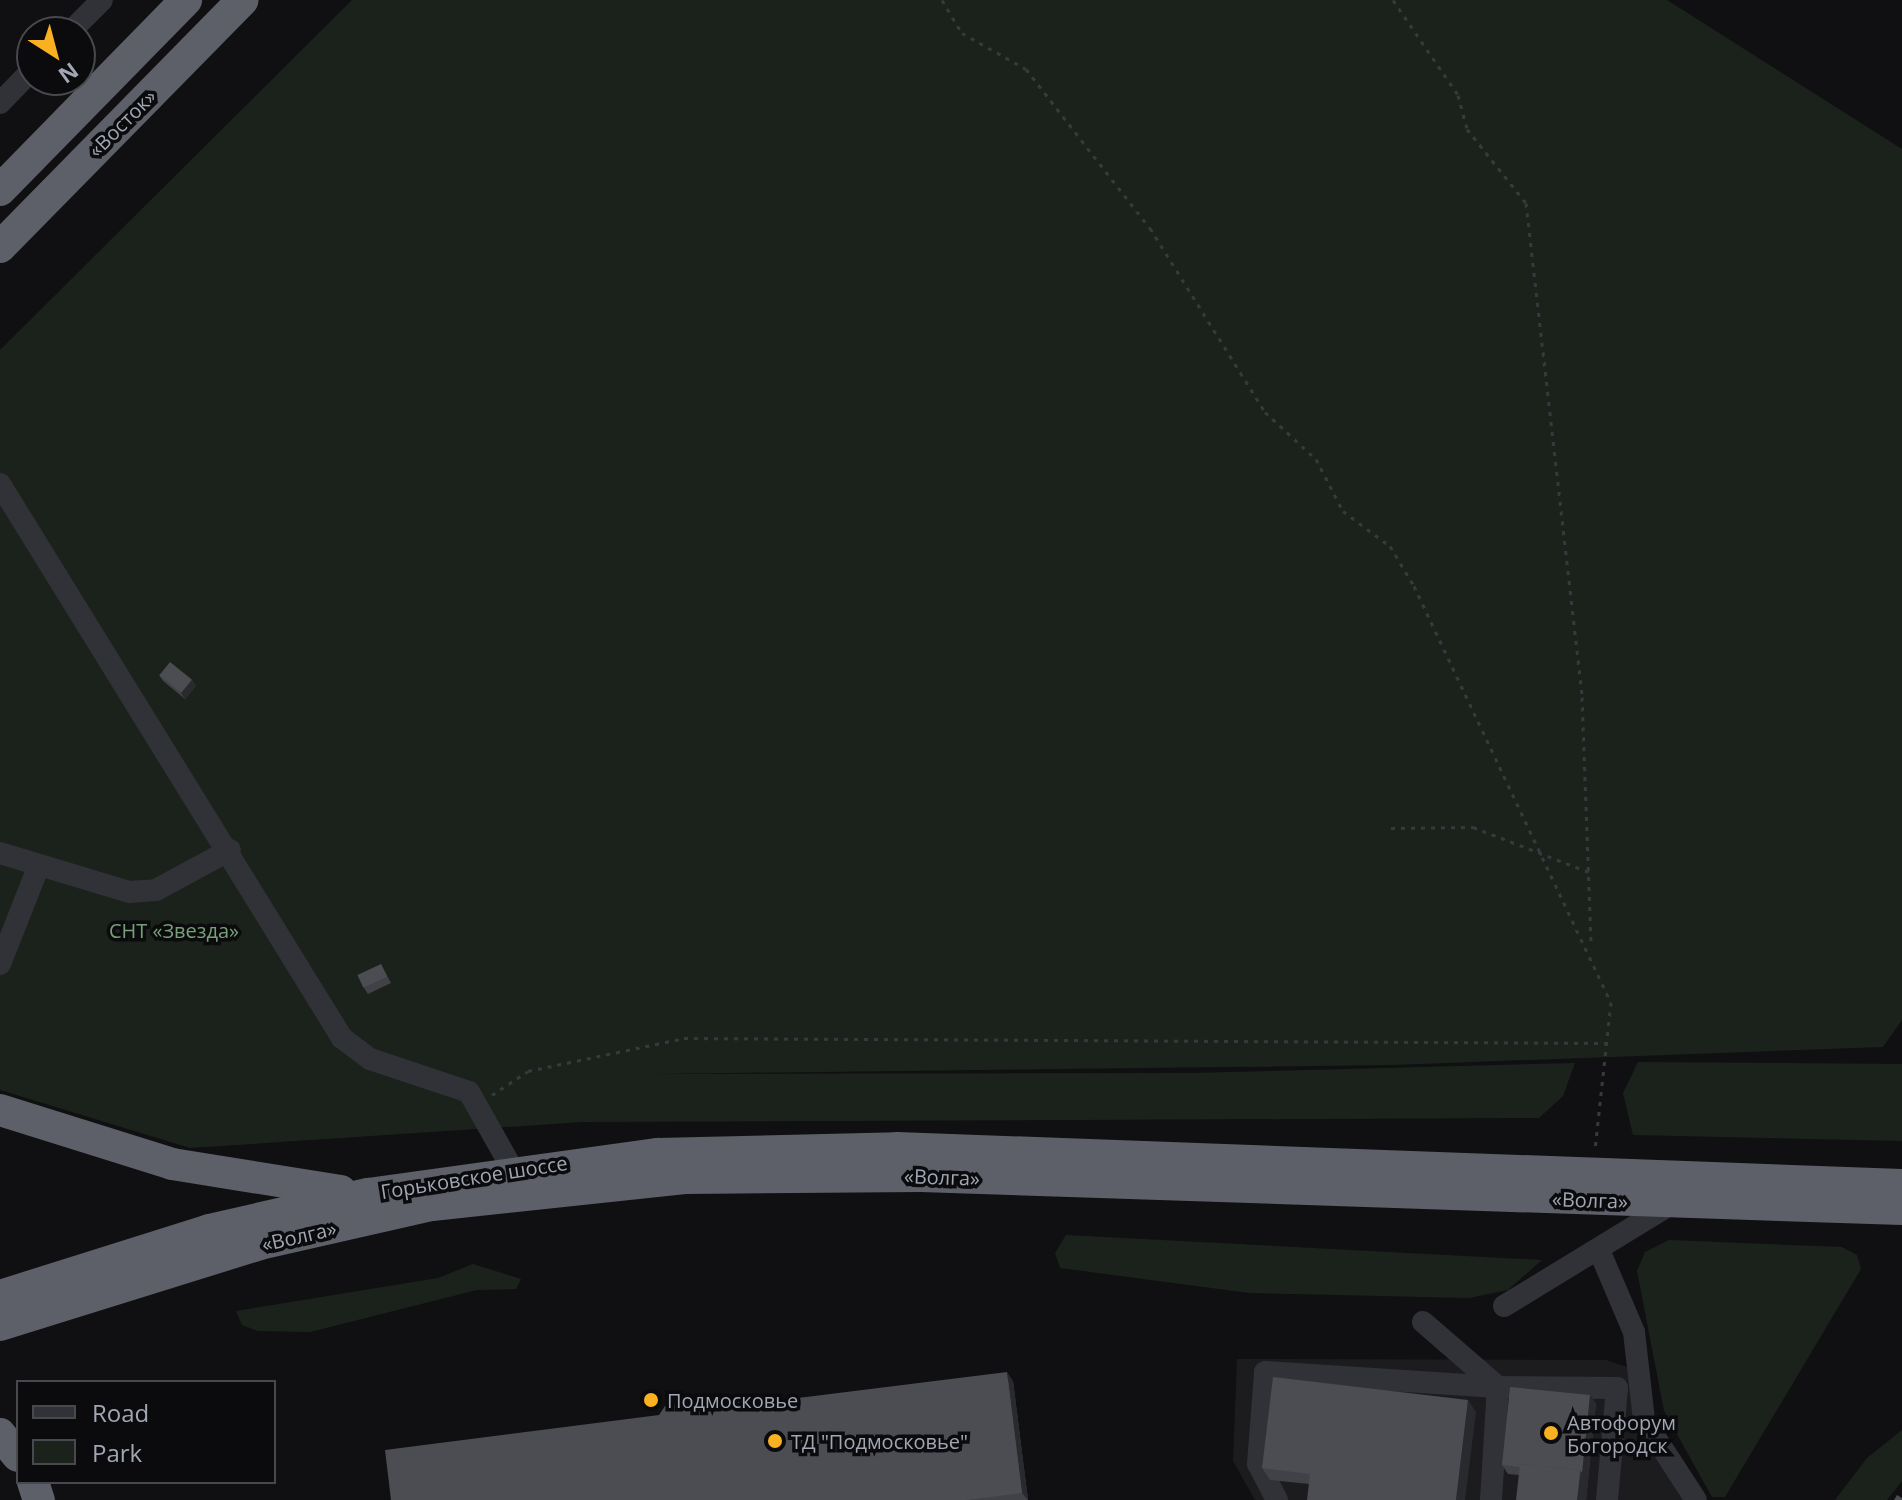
<!DOCTYPE html>
<meta charset="utf-8">
<style>
body{margin:0}
#map{position:relative;width:1902px;height:1500px;overflow:hidden;background:#101012;font-family:"Open Sans",sans-serif}
div>[style]{position:absolute}
.built>*{inset:0;background:#1c1c1f}
.green>*{inset:0;background:#1b221b}
.path>*{height:3px;margin-top:-1.5px;transform-origin:0;background:repeating-linear-gradient(90deg,#37393e 0 4px,transparent 0 10px)}
.minor>*{height:22px;margin:-11px;padding:0 11px;transform-origin:11px;border-radius:11px;background:#313237}
.highway>*{height:32px;margin:-16px;padding:0 16px;transform-origin:16px;border-radius:16px;background:#5d6068}
.wall>*{inset:0;background:#414247}
.shaded-wall>*{inset:0;background:#292a2d}
.building>*{inset:0;background:#4c4d53;transform-origin:0 0}
.dots>*{width:22px;height:22px;translate:-50% -50%;box-sizing:border-box;border:4px solid #0b0b0d;border-radius:50%}
span{translate:-50% -50%;white-space:nowrap;text-align:center;line-height:1.15;-webkit-text-stroke:7px #0b0b0d;paint-order:stroke}
.street-label{font-size:20px;color:#a1a6b3}
.park-label{font-size:20px;color:#77a079}
.poi-label{font-size:20px;color:#a1a6b3}
.left{translate:0 -50%;text-align:left}
.legend{position:absolute;left:16px;top:1380px;width:260px;height:104px;box-sizing:border-box;background:#0b0b0d;border:2px solid #47494f;margin:0;padding:10px 14px;list-style:none;font-size:24px;color:#a1a6b3}
.legend li{display:flex;align-items:center;gap:16px;height:40px}
.legend b{width:40px;border:2px solid #47494f}
.north{position:absolute;left:16px;top:16px;width:80px;height:80px;box-sizing:border-box;background:#0b0b0d;border:2px solid #47494f;border-radius:50%;rotate:144deg;font-size:22px;font-weight:700;line-height:32px;text-align:center;color:#a1a6b3}
.north::after{content:'';display:block;margin:auto;width:28px;height:36px;background:#f9b121;clip-path:polygon(50% 0,100% 100%,50% 72%,0 100%)}
</style>
<div id="map">
<div class="built">
<i style="clip-path:polygon(1237px 1359px,1606px 1360px,1627px 1367px,1634px 1416px,1686px 1500px,1255px 1500px,1233px 1461px)"></i>
</div>
<div class="green">
<i style="clip-path:polygon(352px 0,1667px 0,1902px 149px,1902px 1020px,1883px 1047px,1392px 1065px,649px 1074px,1192px 1073px,1575px 1063px,1563px 1096px,1539px 1118px,583px 1122px,190px 1148px,0 1090px,0 350px)"></i>
<i style="clip-path:polygon(1638px 1062px,1902px 1064px,1902px 1141px,1633px 1135px,1623px 1093px)"></i>
<i style="clip-path:polygon(1066px 1235px,1542px 1260px,1508px 1290px,1469px 1298px,1249px 1293px,1060px 1268px,1055px 1253px)"></i>
<i style="clip-path:polygon(1669px 1240px,1842px 1247px,1857px 1255px,1861px 1269px,1725px 1497px,1712px 1497px,1664px 1411px,1637px 1271px,1645px 1252px)"></i>
<i style="clip-path:polygon(473px 1264px,521px 1279px,516px 1289px,477px 1290px,310px 1332px,258px 1331px,242px 1325px,236px 1311px,438px 1278px)"></i>
<i style="clip-path:polygon(1902px 1430px,1902px 1481px,1887px 1500px,1835px 1500px,1867px 1458px)"></i>
</div>
<div class="path">
<i style="left:942px;top:0;width:39px;rotate:59deg"></i>
<i style="left:962px;top:33px;width:73px;rotate:29.4deg"></i>
<i style="left:1026px;top:69px;width:202px;rotate:52.1deg"></i>
<i style="left:1150px;top:228px;width:217px;rotate:58deg"></i>
<i style="left:1265px;top:412px;width:69px;rotate:42.7deg"></i>
<i style="left:1316px;top:459px;width:59px;rotate:62.6deg"></i>
<i style="left:1343px;top:511px;width:59px;rotate:36.7deg"></i>
<i style="left:1390px;top:546px;width:47px;rotate:59deg"></i>
<i style="left:1414px;top:586px;width:460px;rotate:64.7deg"></i>
<i style="left:1611px;top:1002px;width:148px;rotate:96.2deg"></i>
<i style="left:1393px;top:0;width:115px;rotate:55.6deg"></i>
<i style="left:1458px;top:95px;width:35px;rotate:75deg"></i>
<i style="left:1467px;top:129px;width:95px;rotate:51.4deg"></i>
<i style="left:1526px;top:203px;width:497px;rotate:83.5deg"></i>
<i style="left:1582px;top:697px;width:248px;rotate:87.9deg"></i>
<i style="left:1391px;top:828px;width:82px;rotate:-0.7deg"></i>
<i style="left:1473px;top:827px;width:124px;rotate:21.2deg"></i>
<i style="left:492px;top:1095px;width:43px;rotate:-33.7deg"></i>
<i style="left:528px;top:1071px;width:159px;rotate:-11.9deg"></i>
<i style="left:684px;top:1038px;width:925px;rotate:0.31deg"></i>
</div>
<div class="minor">
<i style="left:70px;top:32px;width:45px;rotate:-45deg"></i>
<i style="left:0;top:103px;width:46px;rotate:-45.9deg"></i>
<i style="left:0;top:484px;width:651px;rotate:58.31deg"></i>
<i style="left:342px;top:1038px;width:35px;rotate:37deg"></i>
<i style="left:370px;top:1059px;width:104px;rotate:18.4deg"></i>
<i style="left:469px;top:1092px;width:90px;rotate:60.6deg"></i>
<i style="left:0;top:853px;width:135px;rotate:16.8deg"></i>
<i style="left:129px;top:892px;width:27px;rotate:-4deg"></i>
<i style="left:156px;top:890px;width:84px;rotate:-28.4deg"></i>
<i style="left:0;top:964px;width:106px;rotate:-68.5deg"></i>
<i style="left:1599px;top:1250px;width:89px;rotate:66.9deg"></i>
<i style="left:1634px;top:1332px;width:89px;rotate:83.5deg"></i>
<i style="left:1644px;top:1420px;width:95px;rotate:57deg"></i>
<i style="left:1504px;top:1306px;width:196px;rotate:-31.4deg"></i>
<i style="left:1423px;top:1322px;width:99px;rotate:40.9deg"></i>
<i style="left:1277px;top:1500px;width:41px;rotate:-117.8deg"></i>
<i style="left:1258px;top:1464px;width:92px;rotate:-85.6deg"></i>
<i style="left:1265px;top:1372px;width:233px;rotate:3.7deg"></i>
<i style="left:1491px;top:1500px;width:113px;rotate:-86.5deg"></i>
<i style="left:1498px;top:1387px;width:119px;rotate:0.5deg"></i>
<i style="left:1617px;top:1388px;width:112px;rotate:95.1deg"></i>
</div>
<div class="highway">
<i style="left:0;top:190px;width:266px;rotate:-45.6deg"></i>
<i style="left:0;top:247px;width:346px;rotate:-45.5deg"></i>
<i style="left:0;top:1110px;width:180px;rotate:17.4deg"></i>
<i style="left:172px;top:1164px;width:171px;rotate:9.1deg"></i>
<i style="left:0;top:1296px;width:219px;rotate:-17.5deg"></i>
<i style="left:209px;top:1230px;width:163px;rotate:-12.8deg"></i>
<i style="left:368px;top:1194px;width:293px;rotate:-7.9deg"></i>
<i style="left:658px;top:1154px;width:239px;rotate:-1.4deg"></i>
<i style="left:897px;top:1148px;width:1006px;rotate:2.11deg"></i>
<i style="left:0;top:1325px;width:272px;rotate:-17.3deg"></i>
<i style="left:260px;top:1244px;width:176px;rotate:-12.8deg"></i>
<i style="left:432px;top:1205px;width:254px;rotate:-6.1deg"></i>
<i style="left:685px;top:1178px;width:236px;rotate:-0.5deg"></i>
<i style="left:921px;top:1176px;width:982px;rotate:1.93deg"></i>
<i style="left:0;top:1434px;width:28px;rotate:51deg"></i>
<i style="left:33px;top:1482px;width:19px;rotate:72deg"></i>
</div>
<div class="wall">
<i style="clip-path:polygon(159px 675px,192px 680px,196px 686px,185px 699px,163px 681px)"></i>
<i style="clip-path:polygon(381px 964px,391px 983px,368px 994px,364px 988px)"></i>
<i style="clip-path:polygon(1013px 1381px,1028px 1500px,391px 1500px,749px 1404px)"></i>
<i style="clip-path:polygon(1596px 1403px,1586px 1500px,1519px 1475px,1508px 1474px,1502px 1465px)"></i>
<i style="clip-path:polygon(1476px 1412px,1309px 1484px,1270px 1480px,1262px 1468px)"></i>
</div>
<div class="shaded-wall">
<i style="clip-path:polygon(192px 680px,196px 686px,185px 699px,181px 693px)"></i>
<i style="clip-path:polygon(1007px 1372px,1013px 1381px,1028px 1500px,1022px 1493px)"></i>
<i style="clip-path:polygon(1590px 1395px,1596px 1403px,1586px 1500px,1577px 1500px)"></i>
<i style="clip-path:polygon(1468px 1400px,1476px 1412px,1465px 1500px,1456px 1500px)"></i>
</div>
<div class="building">
<i style="left:170px;top:662px;width:28px;height:17px;rotate:39deg"></i>
<i style="left:381px;top:964px;width:14px;height:26px;rotate:65deg"></i>
<i style="clip-path:polygon(1007px 1372px,1022px 1493px,966px 1500px,391px 1500px,385px 1450px,659px 1415px,665px 1406px,740px 1397px,749px 1404px)"></i>
<i style="clip-path:polygon(1273px 1377px,1468px 1400px,1456px 1500px,1307px 1500px,1310px 1474px,1262px 1468px)"></i>
<i style="clip-path:polygon(1510px 1387px,1590px 1395px,1582px 1473px,1580px 1470px,1520px 1464px,1520px 1467px,1502px 1465px)"></i>
<i style="clip-path:polygon(1520px 1464px,1580px 1470px,1577px 1500px,1516px 1500px)"></i>
<i style="clip-path:polygon(1897px 1495px,1902px 1498px,1902px 1500px,1894px 1500px)"></i>
</div>
<div class="dots">
<i style="left:651px;top:1400px;background:#f9b121"></i>
<i style="left:1551px;top:1433px;background:#f9b121"></i>
<i style="left:775px;top:1441px;background:#f9b121"></i>
</div>
<div class="street-label">
<span style="left:122px;top:123px;rotate:-45deg">«Восток»</span>
<span style="left:474px;top:1177px;rotate:-9deg">Горьковское шоссе</span>
<span style="left:942px;top:1177px;rotate:2deg">«Волга»</span>
<span style="left:1590px;top:1200px;rotate:2deg">«Волга»</span>
<span style="left:299px;top:1236px;rotate:-13deg">«Волга»</span>
</div>
<div class="park-label">
<span style="left:174px;top:930px">СНТ «Звезда»</span>
</div>
<div class="poi-label">
<span class="left" style="left:667px;top:1400px">Подмосковье</span>
<span class="left" style="left:1567px;top:1434px">Автофорум<br>Богородск</span>
<span class="left" style="left:791px;top:1441px">ТД "Подмосковье"</span>
</div>
<ul class="legend">
<li><b style="height:10px;background:#313237"></b>Road</li>
<li><b style="height:22px;background:#1b221b"></b>Park</li>
</ul>
<div class="north">N</div>
</div>
